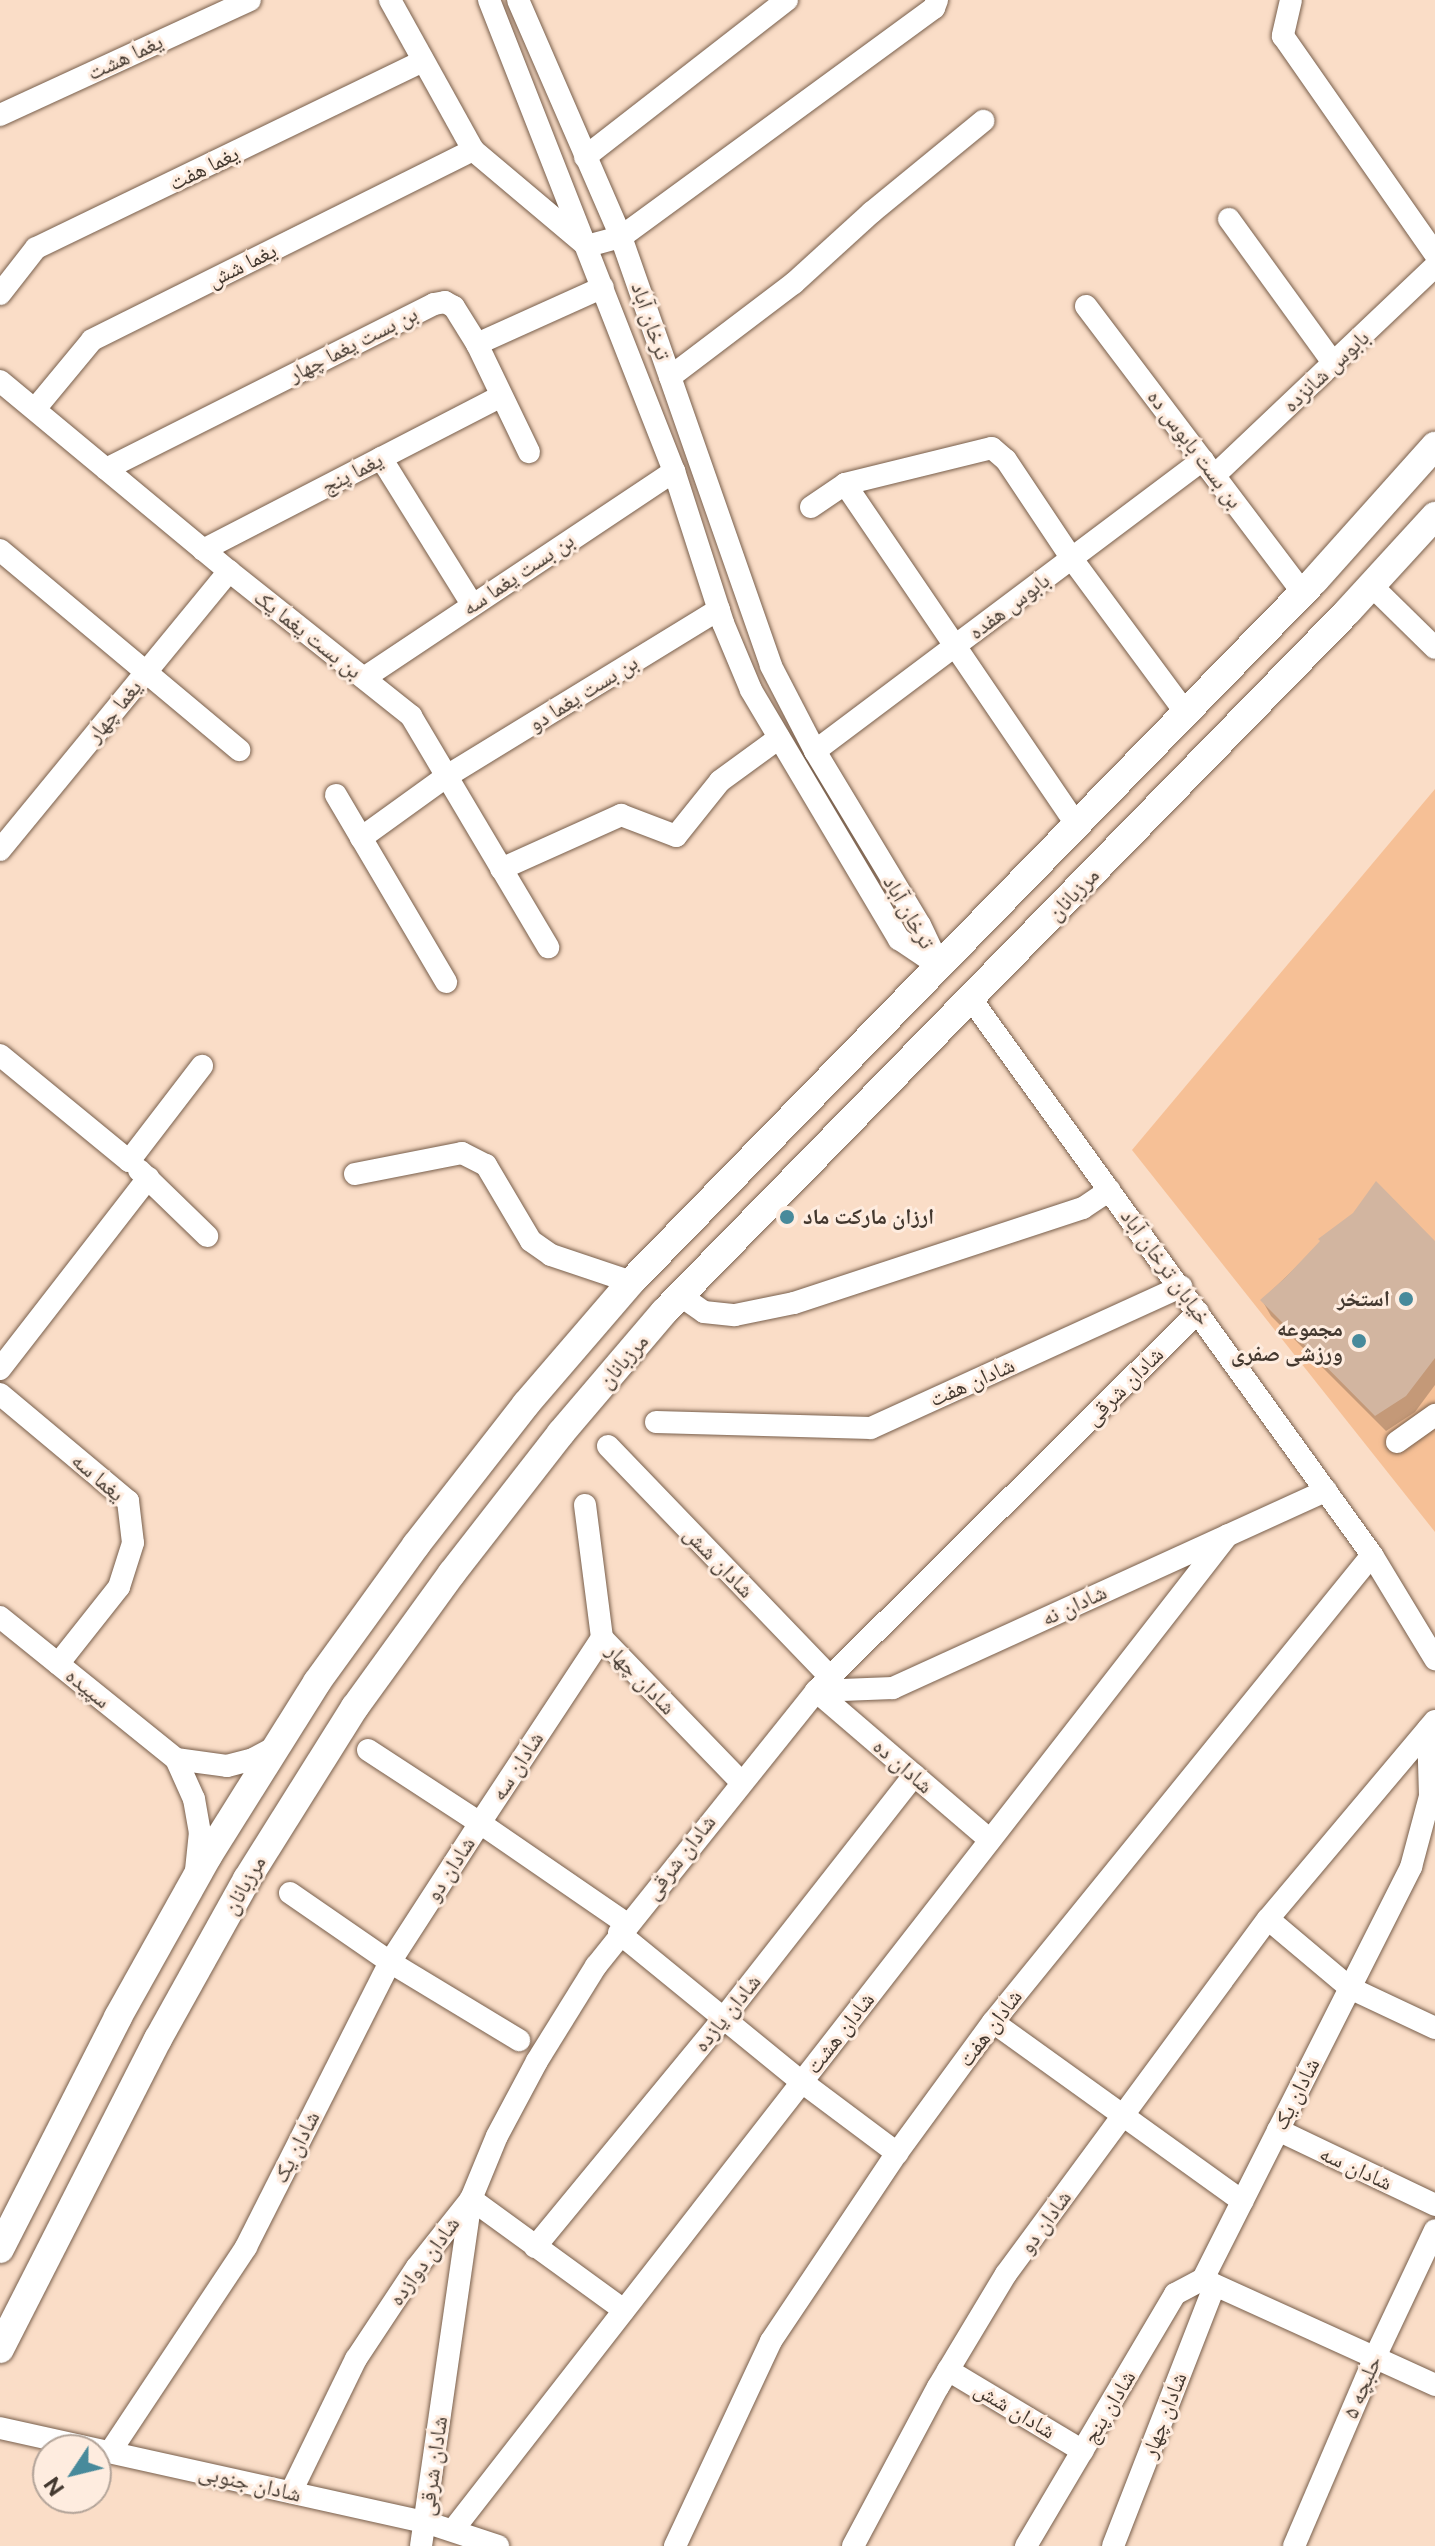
<!DOCTYPE html>
<meta charset="utf-8">
<style>
body{margin:0}
#map{position:relative;width:1435px;height:2546px;overflow:hidden;background:#faddc7;font-family:"Public Sans","Noto Naskh Arabic",sans-serif}
div>[style]{position:absolute}
.green>*{inset:0;background:#f6c096}
.shadow>*{inset:0;background:#0003}
.building>*{inset:0;background:#d2b5a0}
.roads{filter:drop-shadow(0 0 2px #785f4c) drop-shadow(0 0 2px #785f4c)}
.minor>*{height:22px;margin:-11px;padding:0 11px;transform-origin:11px;border-radius:11px;background:#fff}
.major>*{height:28px;margin:-14px;padding:0 14px;transform-origin:14px;border-radius:14px;background:#fff}
.dots>*{width:22px;height:22px;translate:-50% -50%;box-sizing:border-box;border:4px solid #feecdf;border-radius:50%}
span{translate:-50% -50%;white-space:nowrap;text-align:center;line-height:1.15;-webkit-text-stroke:6px #feecdf;paint-order:stroke}
.street-label{font-size:22px;color:#43382f}
.poi-label{font-size:22px;color:#43382f;font-weight:700}
.left{translate:0 -50%;text-align:left}
.right{translate:-100% -50%;text-align:right}
.north{position:absolute;left:32px;top:2434px;width:80px;height:80px;box-sizing:border-box;background:#feecdf;border:2px solid #b3a499;border-radius:50%;rotate:235deg;font-size:22px;font-weight:700;line-height:32px;text-align:center;color:#43382f}
.north::after{content:'';display:block;margin:auto;width:28px;height:36px;background:#488a9b;clip-path:polygon(50% 0,100% 100%,50% 72%,0 100%)}
</style>
<div id="map">
<div class="green">
<i style="clip-path:polygon(1435px 789px,1435px 1532px,1132px 1150px)"></i>
</div>
<div class="shadow">
<i style="clip-path:polygon(1322px 1242px,1435px 1243px,1435px 1385px,1415px 1412px,1386px 1431px,1271px 1316px,1262px 1300px)"></i>
</div>
<div class="building">
<i style="clip-path:polygon(1376px 1181px,1435px 1241px,1435px 1358px,1406px 1396px,1375px 1416px,1260px 1300px,1285px 1278px,1320px 1241px,1318px 1239px,1353px 1213px)"></i>
</div>
<div class="roads">
<div class="minor">
<i style="left:390px;top:0;width:171px;rotate:61deg"></i>
<i style="left:473px;top:150px;width:149px;rotate:40.1deg"></i>
<i style="left:587px;top:246px;width:35px;rotate:-15deg"></i>
<i style="left:621px;top:237px;width:388px;rotate:-36.2deg"></i>
<i style="left:934px;top:8px;width:9px;rotate:-69deg"></i>
<i style="left:489px;top:0;width:506px;rotate:68.56deg"></i>
<i style="left:674px;top:471px;width:160px;rotate:72.1deg"></i>
<i style="left:723px;top:623px;width:73px;rotate:67.3deg"></i>
<i style="left:751px;top:690px;width:290px;rotate:59.3deg"></i>
<i style="left:899px;top:939px;width:48px;rotate:34deg"></i>
<i style="left:518px;top:0;width:258px;rotate:66.5deg"></i>
<i style="left:621px;top:237px;width:454px;rotate:70.7deg"></i>
<i style="left:771px;top:666px;width:96px;rotate:62.6deg"></i>
<i style="left:815px;top:751px;width:203px;rotate:58.9deg"></i>
<i style="left:920px;top:925px;width:44px;rotate:64.6deg"></i>
<i style="left:1291px;top:0;width:37px;rotate:103deg"></i>
<i style="left:1283px;top:36px;width:266px;rotate:55.1deg"></i>
<i style="left:0;top:115px;width:275px;rotate:-24.7deg"></i>
<i style="left:585px;top:157px;width:256px;rotate:-37.9deg"></i>
<i style="left:1229px;top:219px;width:179px;rotate:54.1deg"></i>
<i style="left:0;top:294px;width:58px;rotate:-52deg"></i>
<i style="left:36px;top:248px;width:430px;rotate:-25.8deg"></i>
<i style="left:1086px;top:306px;width:360px;rotate:52.9deg"></i>
<i style="left:477px;top:344px;width:138px;rotate:-24.3deg"></i>
<i style="left:670px;top:377px;width:156px;rotate:-37.2deg"></i>
<i style="left:794px;top:283px;width:105px;rotate:-42.3deg"></i>
<i style="left:872px;top:212px;width:144px;rotate:-39.3deg"></i>
<i style="left:0;top:381px;width:298px;rotate:39.7deg"></i>
<i style="left:229px;top:571px;width:233px;rotate:38.5deg"></i>
<i style="left:411px;top:716px;width:269px;rotate:59.3deg"></i>
<i style="left:35px;top:409px;width:89px;rotate:-50.4deg"></i>
<i style="left:92px;top:340px;width:426px;rotate:-26.5deg"></i>
<i style="left:381px;top:458px;width:172px;rotate:58.1deg"></i>
<i style="left:106px;top:469px;width:367px;rotate:-26.7deg"></i>
<i style="left:434px;top:304px;width:11px;rotate:-10deg"></i>
<i style="left:445px;top:302px;width:10px;rotate:29deg"></i>
<i style="left:454px;top:307px;width:44px;rotate:58.1deg"></i>
<i style="left:477px;top:344px;width:120px;rotate:64.3deg"></i>
<i style="left:1215px;top:475px;width:303px;rotate:-43.5deg"></i>
<i style="left:845px;top:484px;width:412px;rotate:55.8deg"></i>
<i style="left:811px;top:507px;width:41px;rotate:-34.1deg"></i>
<i style="left:845px;top:484px;width:151px;rotate:-13.8deg"></i>
<i style="left:992px;top:448px;width:18px;rotate:41deg"></i>
<i style="left:1006px;top:460px;width:119px;rotate:56.3deg"></i>
<i style="left:1072px;top:559px;width:192px;rotate:53.5deg"></i>
<i style="left:0;top:550px;width:312px;rotate:39.9deg"></i>
<i style="left:203px;top:550px;width:335px;rotate:-27.3deg"></i>
<i style="left:1372px;top:586px;width:88px;rotate:44.5deg"></i>
<i style="left:364px;top:678px;width:373px;rotate:-33.7deg"></i>
<i style="left:815px;top:751px;width:485px;rotate:-36.9deg"></i>
<i style="left:336px;top:795px;width:217px;rotate:59.5deg"></i>
<i style="left:361px;top:838px;width:106px;rotate:-35.8deg"></i>
<i style="left:447px;top:776px;width:319px;rotate:-31.5deg"></i>
<i style="left:0;top:850px;width:361px;rotate:-50.6deg"></i>
<i style="left:501px;top:869px;width:132px;rotate:-24.2deg"></i>
<i style="left:621px;top:815px;width:59px;rotate:20.9deg"></i>
<i style="left:676px;top:836px;width:70px;rotate:-51.3deg"></i>
<i style="left:720px;top:781px;width:73px;rotate:-36.1deg"></i>
<i style="left:971px;top:999px;width:686px;rotate:54.2deg"></i>
<i style="left:1372px;top:1555px;width:122px;rotate:58.8deg"></i>
<i style="left:0;top:1055px;width:167px;rotate:39.4deg"></i>
<i style="left:129px;top:1161px;width:120px;rotate:-52.5deg"></i>
<i style="left:139px;top:1170px;width:95px;rotate:44.1deg"></i>
<i style="left:355px;top:1174px;width:109px;rotate:-11.1deg"></i>
<i style="left:462px;top:1153px;width:27px;rotate:27deg"></i>
<i style="left:486px;top:1165px;width:88px;rotate:59.4deg"></i>
<i style="left:531px;top:1241px;width:24px;rotate:35deg"></i>
<i style="left:551px;top:1255px;width:84px;rotate:18.6deg"></i>
<i style="left:681px;top:1296px;width:28px;rotate:35deg"></i>
<i style="left:704px;top:1312px;width:31px;rotate:6deg"></i>
<i style="left:735px;top:1315px;width:60px;rotate:-11.5deg"></i>
<i style="left:794px;top:1303px;width:304px;rotate:-18.2deg"></i>
<i style="left:1083px;top:1208px;width:32px;rotate:-34deg"></i>
<i style="left:0;top:1369px;width:242px;rotate:-52.2deg"></i>
<i style="left:0;top:1394px;width:167px;rotate:39.9deg"></i>
<i style="left:128px;top:1501px;width:42px;rotate:83.2deg"></i>
<i style="left:133px;top:1543px;width:46px;rotate:107.7deg"></i>
<i style="left:119px;top:1587px;width:98px;rotate:128.4deg"></i>
<i style="left:656px;top:1422px;width:215px;rotate:1.6deg"></i>
<i style="left:871px;top:1428px;width:341px;rotate:-24.5deg"></i>
<i style="left:1397px;top:1442px;width:47px;rotate:-35.4deg"></i>
<i style="left:608px;top:1446px;width:320px;rotate:46.1deg"></i>
<i style="left:585px;top:1505px;width:134px;rotate:82.7deg"></i>
<i style="left:602px;top:1638px;width:199px;rotate:46deg"></i>
<i style="left:0;top:1617px;width:226px;rotate:38.9deg"></i>
<i style="left:176px;top:1759px;width:44px;rotate:65.8deg"></i>
<i style="left:194px;top:1799px;width:34px;rotate:80deg"></i>
<i style="left:200px;top:1832px;width:39px;rotate:96deg"></i>
<i style="left:816px;top:1691px;width:77px;rotate:-2.2deg"></i>
<i style="left:893px;top:1688px;width:476px;rotate:-24.5deg"></i>
<i style="left:816px;top:1691px;width:229px;rotate:40.6deg"></i>
<i style="left:368px;top:1750px;width:134px;rotate:33.1deg"></i>
<i style="left:480px;top:1823px;width:222px;rotate:-56.6deg"></i>
<i style="left:176px;top:1759px;width:51px;rotate:7.8deg"></i>
<i style="left:227px;top:1766px;width:27px;rotate:-15deg"></i>
<i style="left:253px;top:1759px;width:26px;rotate:-28deg"></i>
<i style="left:290px;top:1893px;width:121px;rotate:34.6deg"></i>
<i style="left:390px;top:1962px;width:166px;rotate:-57.1deg"></i>
<i style="left:480px;top:1823px;width:178px;rotate:34.5deg"></i>
<i style="left:1268px;top:1919px;width:107px;rotate:40.1deg"></i>
<i style="left:1350px;top:1988px;width:94px;rotate:25.2deg"></i>
<i style="left:619px;top:1933px;width:236px;rotate:39.2deg"></i>
<i style="left:802px;top:2082px;width:119px;rotate:36.8deg"></i>
<i style="left:993px;top:2022px;width:307px;rotate:35.7deg"></i>
<i style="left:1278px;top:2130px;width:174px;rotate:25.5deg"></i>
<i style="left:535px;top:2247px;width:296px;rotate:-50.5deg"></i>
<i style="left:723px;top:2019px;width:310px;rotate:-51.9deg"></i>
<i style="left:1203px;top:2279px;width:462px;rotate:-63.2deg"></i>
<i style="left:1411px;top:1867px;width:73px;rotate:-75deg"></i>
<i style="left:1430px;top:1796px;width:67px;rotate:-91.7deg"></i>
<i style="left:1204px;top:2280px;width:254px;rotate:24.4deg"></i>
<i style="left:948px;top:2370px;width:157px;rotate:31deg"></i>
<i style="left:0;top:2428px;width:435px;rotate:12.5deg"></i>
<i style="left:425px;top:2522px;width:77px;rotate:18.2deg"></i>
<i style="left:110px;top:2452px;width:246px;rotate:-56.4deg"></i>
<i style="left:246px;top:2247px;width:319px;rotate:-63.2deg"></i>
<i style="left:390px;top:1962px;width:151px;rotate:31.2deg"></i>
<i style="left:291px;top:2492px;width:148px;rotate:-64deg"></i>
<i style="left:356px;top:2359px;width:110px;rotate:-56.5deg"></i>
<i style="left:417px;top:2267px;width:87px;rotate:-51.5deg"></i>
<i style="left:471px;top:2199px;width:189px;rotate:36deg"></i>
<i style="left:453px;top:2530px;width:1261px;rotate:-52.09deg"></i>
<i style="left:421px;top:2546px;width:351px;rotate:-81.8deg"></i>
<i style="left:471px;top:2199px;width:68px;rotate:-67.6deg"></i>
<i style="left:497px;top:2136px;width:85px;rotate:-61.9deg"></i>
<i style="left:537px;top:2061px;width:112px;rotate:-58.2deg"></i>
<i style="left:596px;top:1966px;width:352px;rotate:-51.3deg"></i>
<i style="left:816px;top:1691px;width:538px;rotate:-44.77deg"></i>
<i style="left:675px;top:2546px;width:226px;rotate:-64.9deg"></i>
<i style="left:771px;top:2341px;width:226px;rotate:-56.2deg"></i>
<i style="left:897px;top:2153px;width:162px;rotate:-53.8deg"></i>
<i style="left:993px;top:2022px;width:601px;rotate:-50.94deg"></i>
<i style="left:853px;top:2546px;width:180px;rotate:-61.9deg"></i>
<i style="left:938px;top:2387px;width:132px;rotate:-59deg"></i>
<i style="left:1006px;top:2274px;width:441px;rotate:-53.6deg"></i>
<i style="left:1268px;top:1919px;width:259px;rotate:-49.9deg"></i>
<i style="left:1026px;top:2546px;width:293px;rotate:-59.4deg"></i>
<i style="left:1175px;top:2294px;width:32px;rotate:-28deg"></i>
<i style="left:1113px;top:2546px;width:280px;rotate:-68.7deg"></i>
<i style="left:1294px;top:2546px;width:206px;rotate:-66.8deg"></i>
<i style="left:1375px;top:2357px;width:140px;rotate:-64.7deg"></i>
</div>
<div class="major">
<i style="left:0;top:2249px;width:260px;rotate:-63deg"></i>
<i style="left:118px;top:2017px;width:184px;rotate:-60.8deg"></i>
<i style="left:208px;top:1856px;width:205px;rotate:-57.9deg"></i>
<i style="left:317px;top:1682px;width:169px;rotate:-54.1deg"></i>
<i style="left:416px;top:1545px;width:179px;rotate:-52deg"></i>
<i style="left:526px;top:1404px;width:161px;rotate:-49.3deg"></i>
<i style="left:631px;top:1282px;width:980px;rotate:-45.74deg"></i>
<i style="left:1315px;top:580px;width:180px;rotate:-48.2deg"></i>
<i style="left:0;top:2349px;width:348px;rotate:-63deg"></i>
<i style="left:158px;top:2039px;width:183px;rotate:-60.9deg"></i>
<i style="left:247px;top:1879px;width:203px;rotate:-57.9deg"></i>
<i style="left:355px;top:1707px;width:165px;rotate:-54.1deg"></i>
<i style="left:452px;top:1573px;width:177px;rotate:-52.1deg"></i>
<i style="left:561px;top:1433px;width:159px;rotate:-49.6deg"></i>
<i style="left:664px;top:1312px;width:979px;rotate:-45.7deg"></i>
<i style="left:1348px;top:611px;width:129px;rotate:-47.5deg"></i>
</div>
</div>
<div class="dots">
<i style="left:787px;top:1217px;background:#488a9b"></i>
<i style="left:1406px;top:1299px;background:#488a9b"></i>
<i style="left:1359px;top:1341px;background:#488a9b"></i>
</div>
<div class="street-label">
<span style="left:125px;top:57px;rotate:-25deg">یغما هشت</span>
<span style="left:204px;top:168px;rotate:-26deg">یغما هفت</span>
<span style="left:242px;top:265px;rotate:-26deg">یغما شش</span>
<span style="left:651px;top:321px;rotate:71deg">ترخان آباد</span>
<span style="left:353px;top:344px;rotate:-27deg">بن بست یغما چهار</span>
<span style="left:1326px;top:371px;rotate:-43deg">بابوس شانزده</span>
<span style="left:1195px;top:449px;rotate:53deg">بن بست بابوس ده</span>
<span style="left:352px;top:473px;rotate:-27deg">یغما پنج</span>
<span style="left:518px;top:574px;rotate:-34deg">بن بست یغما سه</span>
<span style="left:1009px;top:606px;rotate:-37deg">بابوس هفده</span>
<span style="left:308px;top:634px;rotate:38deg">بن بست یغما یک</span>
<span style="left:583px;top:693px;rotate:-32deg">بن بست یغما دو</span>
<span style="left:114px;top:711px;rotate:-51deg">یغما چهار</span>
<span style="left:1073px;top:894px;rotate:-46deg">مرزبانان</span>
<span style="left:909px;top:912px;rotate:60deg">ترخان آباد</span>
<span style="left:1166px;top:1267px;rotate:54deg">خیابان ترخان آباد</span>
<span style="left:623px;top:1361px;rotate:-49deg">مرزبانان</span>
<span style="left:972px;top:1382px;rotate:-24deg">شادان هفت</span>
<span style="left:1124px;top:1386px;rotate:-45deg">شادان شرقی</span>
<span style="left:98px;top:1477px;rotate:41deg">یغما سه</span>
<span style="left:719px;top:1562px;rotate:46deg">شادان شش</span>
<span style="left:1074px;top:1605px;rotate:-25deg">شادان نه</span>
<span style="left:641px;top:1679px;rotate:46deg">شادان چهار</span>
<span style="left:88px;top:1688px;rotate:39deg">سپیده</span>
<span style="left:517px;top:1766px;rotate:-57deg">شادان سه</span>
<span style="left:903px;top:1766px;rotate:41deg">شادان ده</span>
<span style="left:680px;top:1857px;rotate:-52deg">شادان شرقی</span>
<span style="left:450px;top:1869px;rotate:-57deg">شادان دو</span>
<span style="left:244px;top:1885px;rotate:-60deg">مرزبانان</span>
<span style="left:727px;top:2013px;rotate:-51deg">شادان یازده</span>
<span style="left:990px;top:2028px;rotate:-53deg">شادان هفت</span>
<span style="left:840px;top:2033px;rotate:-52deg">شادان هشت</span>
<span style="left:1296px;top:2094px;rotate:-63deg">شادان یک</span>
<span style="left:296px;top:2147px;rotate:-63deg">شادان یک</span>
<span style="left:1356px;top:2168px;rotate:25deg">شادان سه</span>
<span style="left:1045px;top:2222px;rotate:-54deg">شادان دو</span>
<span style="left:424px;top:2261px;rotate:-54deg">شادان دوازده</span>
<span style="left:1362px;top:2387px;rotate:-67deg">حلبچه ۵</span>
<span style="left:1109px;top:2407px;rotate:-59deg">شادان پنج</span>
<span style="left:1015px;top:2410px;rotate:31deg">شادان شش</span>
<span style="left:1164px;top:2415px;rotate:-69deg">شادان چهار</span>
<span style="left:433px;top:2466px;rotate:-82deg">شادان شرقی</span>
<span style="left:250px;top:2483px;rotate:13deg">شادان جنوبی</span>
</div>
<div class="poi-label">
<span class="left" style="left:803px;top:1217px">ارزان مارکت ماد</span>
<span class="right" style="left:1390px;top:1299px">استخر</span>
<span class="right" style="left:1343px;top:1341px">مجموعه<br>ورزشی صفری</span>
</div>
<div class="north">N</div>
</div>
